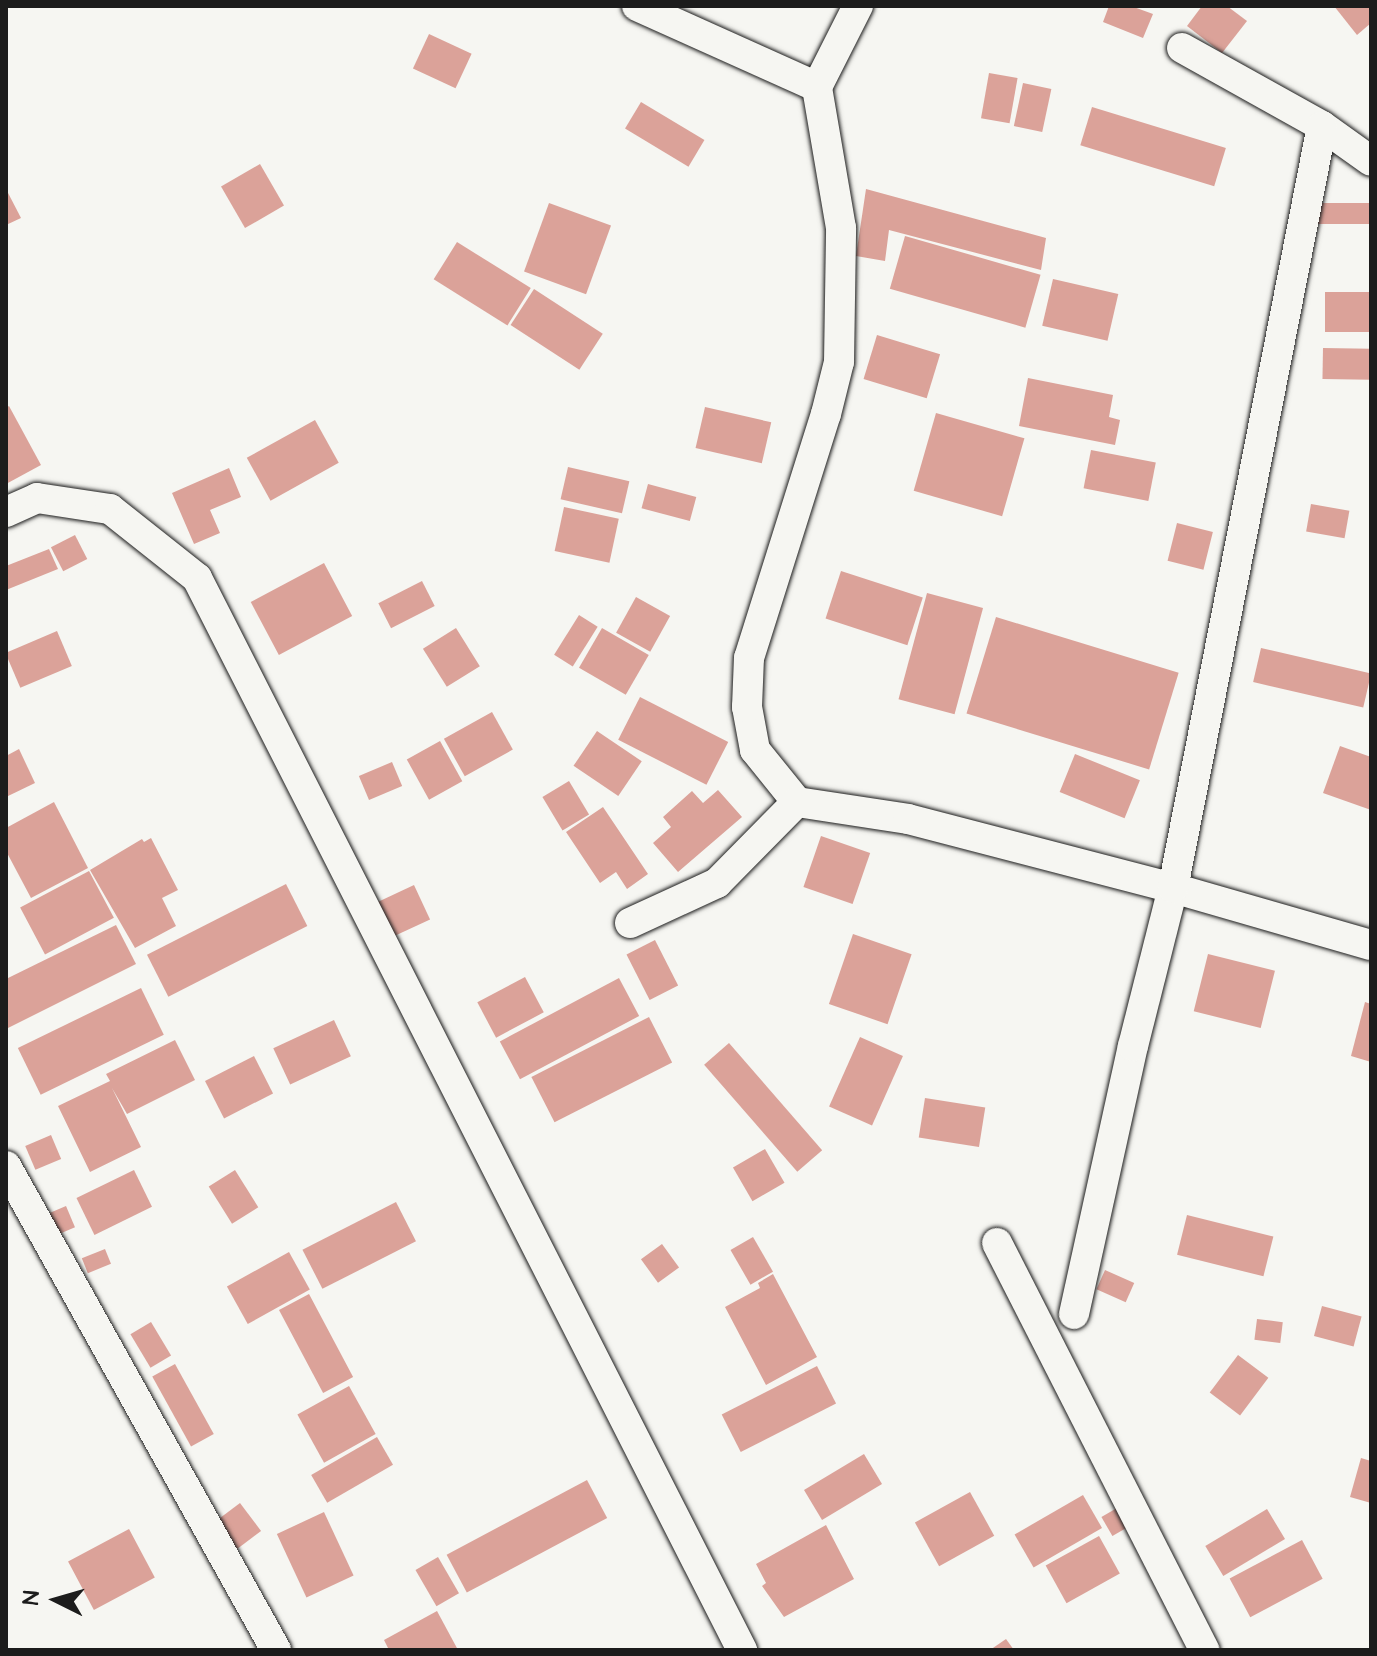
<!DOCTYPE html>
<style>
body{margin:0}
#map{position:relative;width:1377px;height:1656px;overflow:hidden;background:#f6f6f2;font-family:"Architects Daughter",sans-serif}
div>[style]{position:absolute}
.building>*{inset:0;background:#dba299;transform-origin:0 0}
.roads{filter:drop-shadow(0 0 2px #1c1c1c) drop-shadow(0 0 2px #1c1c1c)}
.street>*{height:30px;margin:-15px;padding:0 15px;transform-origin:15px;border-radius:15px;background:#f6f6f2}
span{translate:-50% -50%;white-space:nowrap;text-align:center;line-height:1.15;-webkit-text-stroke:6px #f6f6f2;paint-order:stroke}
.frame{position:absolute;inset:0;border:8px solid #1c1c1c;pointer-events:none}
.north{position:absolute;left:16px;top:1560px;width:80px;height:80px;-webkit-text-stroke:6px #f6f6f2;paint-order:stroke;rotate:275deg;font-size:22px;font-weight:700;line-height:32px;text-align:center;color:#1c1c1c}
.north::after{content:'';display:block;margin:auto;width:28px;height:36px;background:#1c1c1c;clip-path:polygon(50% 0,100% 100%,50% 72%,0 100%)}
</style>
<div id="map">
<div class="building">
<i style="clip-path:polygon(1109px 6px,1131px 6px,1153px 14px,1143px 38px,1103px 22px)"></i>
<i style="clip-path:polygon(1202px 6px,1227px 6px,1247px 21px,1222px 53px,1187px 26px)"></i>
<i style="clip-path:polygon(1334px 6px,1371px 6px,1371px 23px,1357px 35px)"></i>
<i style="left:429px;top:34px;width:47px;height:38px;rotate:25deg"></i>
<i style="left:989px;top:73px;width:29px;height:46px;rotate:10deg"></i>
<i style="left:1023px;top:83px;width:29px;height:44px;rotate:12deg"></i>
<i style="left:641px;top:102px;width:74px;height:31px;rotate:31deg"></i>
<i style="left:1092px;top:107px;width:140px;height:40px;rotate:17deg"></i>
<i style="left:260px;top:164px;width:48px;height:45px;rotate:60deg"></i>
<i style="clip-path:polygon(6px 189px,21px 218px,6px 225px)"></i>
<i style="clip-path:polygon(866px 189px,1046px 238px,1041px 270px,889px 230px,885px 261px,856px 256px)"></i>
<i style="left:549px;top:203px;width:66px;height:73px;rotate:20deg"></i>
<i style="left:1371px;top:203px;width:21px;height:53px;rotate:90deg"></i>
<i style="left:905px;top:236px;width:141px;height:55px;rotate:16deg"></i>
<i style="left:457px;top:242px;width:87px;height:44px;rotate:32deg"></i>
<i style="left:1053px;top:279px;width:67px;height:48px;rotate:13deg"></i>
<i style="left:534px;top:289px;width:82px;height:43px;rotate:33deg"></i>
<i style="left:1325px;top:292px;width:46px;height:40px"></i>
<i style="left:877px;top:335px;width:66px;height:46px;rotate:17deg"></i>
<i style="left:1323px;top:348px;width:48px;height:31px;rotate:1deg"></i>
<i style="clip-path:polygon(1028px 378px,1113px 395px,1109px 417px,1120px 420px,1115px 445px,1019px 426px)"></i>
<i style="clip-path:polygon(9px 406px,41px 465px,6px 484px,6px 408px)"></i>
<i style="left:705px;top:407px;width:68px;height:42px;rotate:13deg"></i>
<i style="left:936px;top:413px;width:92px;height:81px;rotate:16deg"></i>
<i style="left:315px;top:420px;width:49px;height:78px;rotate:61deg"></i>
<i style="left:1091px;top:450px;width:66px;height:39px;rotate:11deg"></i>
<i style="left:568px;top:467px;width:63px;height:33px;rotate:13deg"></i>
<i style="clip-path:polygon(229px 468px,241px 497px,210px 510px,220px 533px,194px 544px,172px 493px)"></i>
<i style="left:648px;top:484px;width:50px;height:25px;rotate:15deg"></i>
<i style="left:1311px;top:504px;width:39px;height:28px;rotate:10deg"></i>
<i style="left:564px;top:507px;width:56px;height:45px;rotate:12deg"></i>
<i style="left:1177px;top:523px;width:37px;height:39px;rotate:14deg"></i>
<i style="left:75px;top:535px;width:27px;height:27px;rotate:63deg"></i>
<i style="clip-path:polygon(49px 549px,58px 569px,6px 590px,6px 566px)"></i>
<i style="left:324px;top:563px;width:60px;height:83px;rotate:62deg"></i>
<i style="left:841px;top:571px;width:86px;height:50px;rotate:18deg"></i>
<i style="left:422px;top:581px;width:28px;height:49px;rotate:63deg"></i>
<i style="left:927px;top:593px;width:58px;height:110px;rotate:15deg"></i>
<i style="left:636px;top:597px;width:39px;height:41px;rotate:29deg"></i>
<i style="left:579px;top:615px;width:22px;height:47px;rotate:32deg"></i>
<i style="left:996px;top:617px;width:191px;height:101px;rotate:17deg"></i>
<i style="left:456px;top:628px;width:45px;height:39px;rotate:58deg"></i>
<i style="left:602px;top:628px;width:54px;height:46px;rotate:30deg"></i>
<i style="left:57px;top:631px;width:38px;height:56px;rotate:67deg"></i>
<i style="left:1261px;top:648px;width:113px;height:35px;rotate:13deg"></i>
<i style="left:640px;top:697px;width:99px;height:48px;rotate:27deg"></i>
<i style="left:492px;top:712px;width:43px;height:55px;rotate:61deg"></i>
<i style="left:597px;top:731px;width:54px;height:42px;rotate:34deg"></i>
<i style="left:440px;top:741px;width:46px;height:38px;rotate:61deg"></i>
<i style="clip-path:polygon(1340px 746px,1371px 757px,1371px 810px,1323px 793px)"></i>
<i style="clip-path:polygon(19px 749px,35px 783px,6px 797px,6px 756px)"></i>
<i style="left:1075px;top:754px;width:70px;height:41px;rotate:22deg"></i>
<i style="left:392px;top:762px;width:26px;height:36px;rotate:67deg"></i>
<i style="left:569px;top:781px;width:39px;height:31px;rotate:59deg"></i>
<i style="clip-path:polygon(718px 790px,742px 817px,678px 872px,653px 843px,671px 827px,663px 817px,692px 791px,703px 803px)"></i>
<i style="clip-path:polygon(54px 802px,88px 868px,31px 898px,6px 851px,6px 828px)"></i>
<i style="clip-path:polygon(603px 807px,648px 874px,627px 889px,616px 872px,600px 883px,566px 832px)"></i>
<i style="left:821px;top:836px;width:52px;height:54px;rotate:19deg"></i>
<i style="clip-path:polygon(151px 838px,178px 890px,162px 898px,176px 926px,135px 948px,90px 870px,142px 839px,144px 842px)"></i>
<i style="left:89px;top:871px;width:53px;height:78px;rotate:62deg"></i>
<i style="left:286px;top:884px;width:47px;height:156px;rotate:63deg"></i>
<i style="left:414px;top:885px;width:38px;height:40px;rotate:65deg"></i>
<i style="clip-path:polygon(116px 925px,136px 964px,6px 1029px,6px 979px)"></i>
<i style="left:853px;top:934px;width:62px;height:74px;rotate:19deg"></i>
<i style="left:655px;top:940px;width:51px;height:32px;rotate:63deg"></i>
<i style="left:1208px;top:954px;width:69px;height:59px;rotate:14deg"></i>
<i style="left:525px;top:977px;width:40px;height:54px;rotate:62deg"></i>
<i style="left:619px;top:978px;width:43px;height:135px;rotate:62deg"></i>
<i style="left:141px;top:988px;width:52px;height:137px;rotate:64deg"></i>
<i style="clip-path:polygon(1365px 1002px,1371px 1004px,1371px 1062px,1351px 1056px)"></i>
<i style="left:649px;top:1017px;width:51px;height:132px;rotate:63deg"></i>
<i style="left:334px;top:1020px;width:40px;height:67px;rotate:65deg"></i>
<i style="left:860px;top:1037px;width:47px;height:76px;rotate:24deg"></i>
<i style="clip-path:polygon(175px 1040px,195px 1080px,127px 1114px,112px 1088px,141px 1147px,90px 1172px,58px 1106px,110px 1081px,106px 1074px)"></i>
<i style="left:729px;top:1043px;width:142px;height:33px;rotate:49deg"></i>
<i style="left:254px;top:1056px;width:42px;height:55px;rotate:63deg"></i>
<i style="left:925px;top:1098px;width:61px;height:40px;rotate:9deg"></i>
<i style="left:51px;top:1135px;width:26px;height:28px;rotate:67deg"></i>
<i style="left:765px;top:1149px;width:39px;height:37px;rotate:60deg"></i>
<i style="left:134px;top:1170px;width:41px;height:64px;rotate:64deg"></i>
<i style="left:235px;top:1170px;width:44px;height:31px;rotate:58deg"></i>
<i style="left:396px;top:1202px;width:44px;height:105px;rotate:63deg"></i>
<i style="left:66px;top:1206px;width:23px;height:21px;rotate:67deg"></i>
<i style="left:1187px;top:1215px;width:89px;height:41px;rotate:14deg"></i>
<i style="left:753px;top:1237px;width:40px;height:26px;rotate:60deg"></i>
<i style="left:662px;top:1244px;width:29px;height:26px;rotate:54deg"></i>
<i style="left:105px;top:1249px;width:16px;height:25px;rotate:68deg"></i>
<i style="left:289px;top:1252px;width:43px;height:71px;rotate:61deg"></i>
<i style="left:1105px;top:1270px;width:32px;height:21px;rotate:24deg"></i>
<i style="clip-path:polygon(773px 1274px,817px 1357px,766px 1385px,725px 1307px,760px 1288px,758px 1283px)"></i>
<i style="left:309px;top:1294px;width:94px;height:34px;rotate:62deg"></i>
<i style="left:1322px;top:1306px;width:41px;height:31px;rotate:15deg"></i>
<i style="left:1257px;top:1319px;width:26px;height:21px;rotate:7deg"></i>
<i style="left:151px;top:1322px;width:39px;height:24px;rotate:59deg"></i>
<i style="left:1238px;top:1355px;width:38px;height:47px;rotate:37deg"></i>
<i style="left:175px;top:1364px;width:80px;height:26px;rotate:61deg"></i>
<i style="left:817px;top:1366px;width:42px;height:107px;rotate:63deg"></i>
<i style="left:349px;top:1386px;width:55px;height:59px;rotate:61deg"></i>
<i style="left:377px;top:1437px;width:32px;height:76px;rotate:60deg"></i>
<i style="left:864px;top:1454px;width:35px;height:70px;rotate:59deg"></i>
<i style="clip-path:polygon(1361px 1458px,1371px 1461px,1371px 1503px,1350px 1497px)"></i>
<i style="left:587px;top:1480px;width:43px;height:159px;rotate:62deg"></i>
<i style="left:970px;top:1492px;width:50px;height:63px;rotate:61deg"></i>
<i style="left:1083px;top:1495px;width:38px;height:79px;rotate:60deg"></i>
<i style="left:240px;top:1503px;width:35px;height:30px;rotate:53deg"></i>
<i style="left:1117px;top:1508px;width:22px;height:18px;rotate:60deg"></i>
<i style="left:1267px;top:1509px;width:35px;height:72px;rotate:59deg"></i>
<i style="left:324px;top:1512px;width:70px;height:52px;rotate:65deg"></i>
<i style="clip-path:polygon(826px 1525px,854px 1579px,784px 1617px,762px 1586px,766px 1583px,756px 1564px)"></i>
<i style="left:129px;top:1529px;width:55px;height:69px;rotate:62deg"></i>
<i style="left:1099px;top:1536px;width:43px;height:61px;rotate:61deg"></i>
<i style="left:1302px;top:1540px;width:44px;height:82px;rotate:62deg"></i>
<i style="left:438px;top:1557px;width:42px;height:26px;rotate:60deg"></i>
<i style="clip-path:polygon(437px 1611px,458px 1650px,389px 1650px,384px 1640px)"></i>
<i style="clip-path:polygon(1006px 1639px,1014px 1650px,990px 1650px)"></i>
</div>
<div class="roads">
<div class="street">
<i style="left:637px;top:6px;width:197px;rotate:24.2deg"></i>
<i style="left:1182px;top:48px;width:160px;rotate:29.1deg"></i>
<i style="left:1322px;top:126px;width:60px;rotate:35.5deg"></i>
<i style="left:6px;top:512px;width:34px;rotate:-24deg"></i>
<i style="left:37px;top:498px;width:74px;rotate:8.6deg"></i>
<i style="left:110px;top:509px;width:111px;rotate:38.4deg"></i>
<i style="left:197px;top:578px;width:1203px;rotate:63.05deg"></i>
<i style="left:797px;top:802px;width:67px;rotate:-128.9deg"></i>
<i style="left:755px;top:750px;width:44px;rotate:-100.5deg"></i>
<i style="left:747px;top:707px;width:49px;rotate:-87.7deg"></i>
<i style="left:749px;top:658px;width:256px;rotate:-72.5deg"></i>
<i style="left:826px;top:414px;width:54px;rotate:-76deg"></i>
<i style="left:839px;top:362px;width:134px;rotate:-89.1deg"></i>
<i style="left:841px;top:228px;width:143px;rotate:-99.7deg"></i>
<i style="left:817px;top:87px;width:91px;rotate:-63.2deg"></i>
<i style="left:630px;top:923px;width:96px;rotate:-24.7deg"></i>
<i style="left:717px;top:883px;width:114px;rotate:-45.4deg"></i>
<i style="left:797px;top:802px;width:112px;rotate:8.7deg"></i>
<i style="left:908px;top:819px;width:274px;rotate:14.6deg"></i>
<i style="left:1173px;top:888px;width:206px;rotate:16.1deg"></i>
<i style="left:6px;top:1166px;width:554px;rotate:60.84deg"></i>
<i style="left:997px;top:1243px;width:457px;rotate:63deg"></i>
<i style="left:1074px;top:1314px;width:274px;rotate:-77.6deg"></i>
<i style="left:1133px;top:1046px;width:163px;rotate:-75.8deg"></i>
<i style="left:1173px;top:888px;width:776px;rotate:-78.94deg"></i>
</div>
</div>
<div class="frame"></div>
<div class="north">N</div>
</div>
